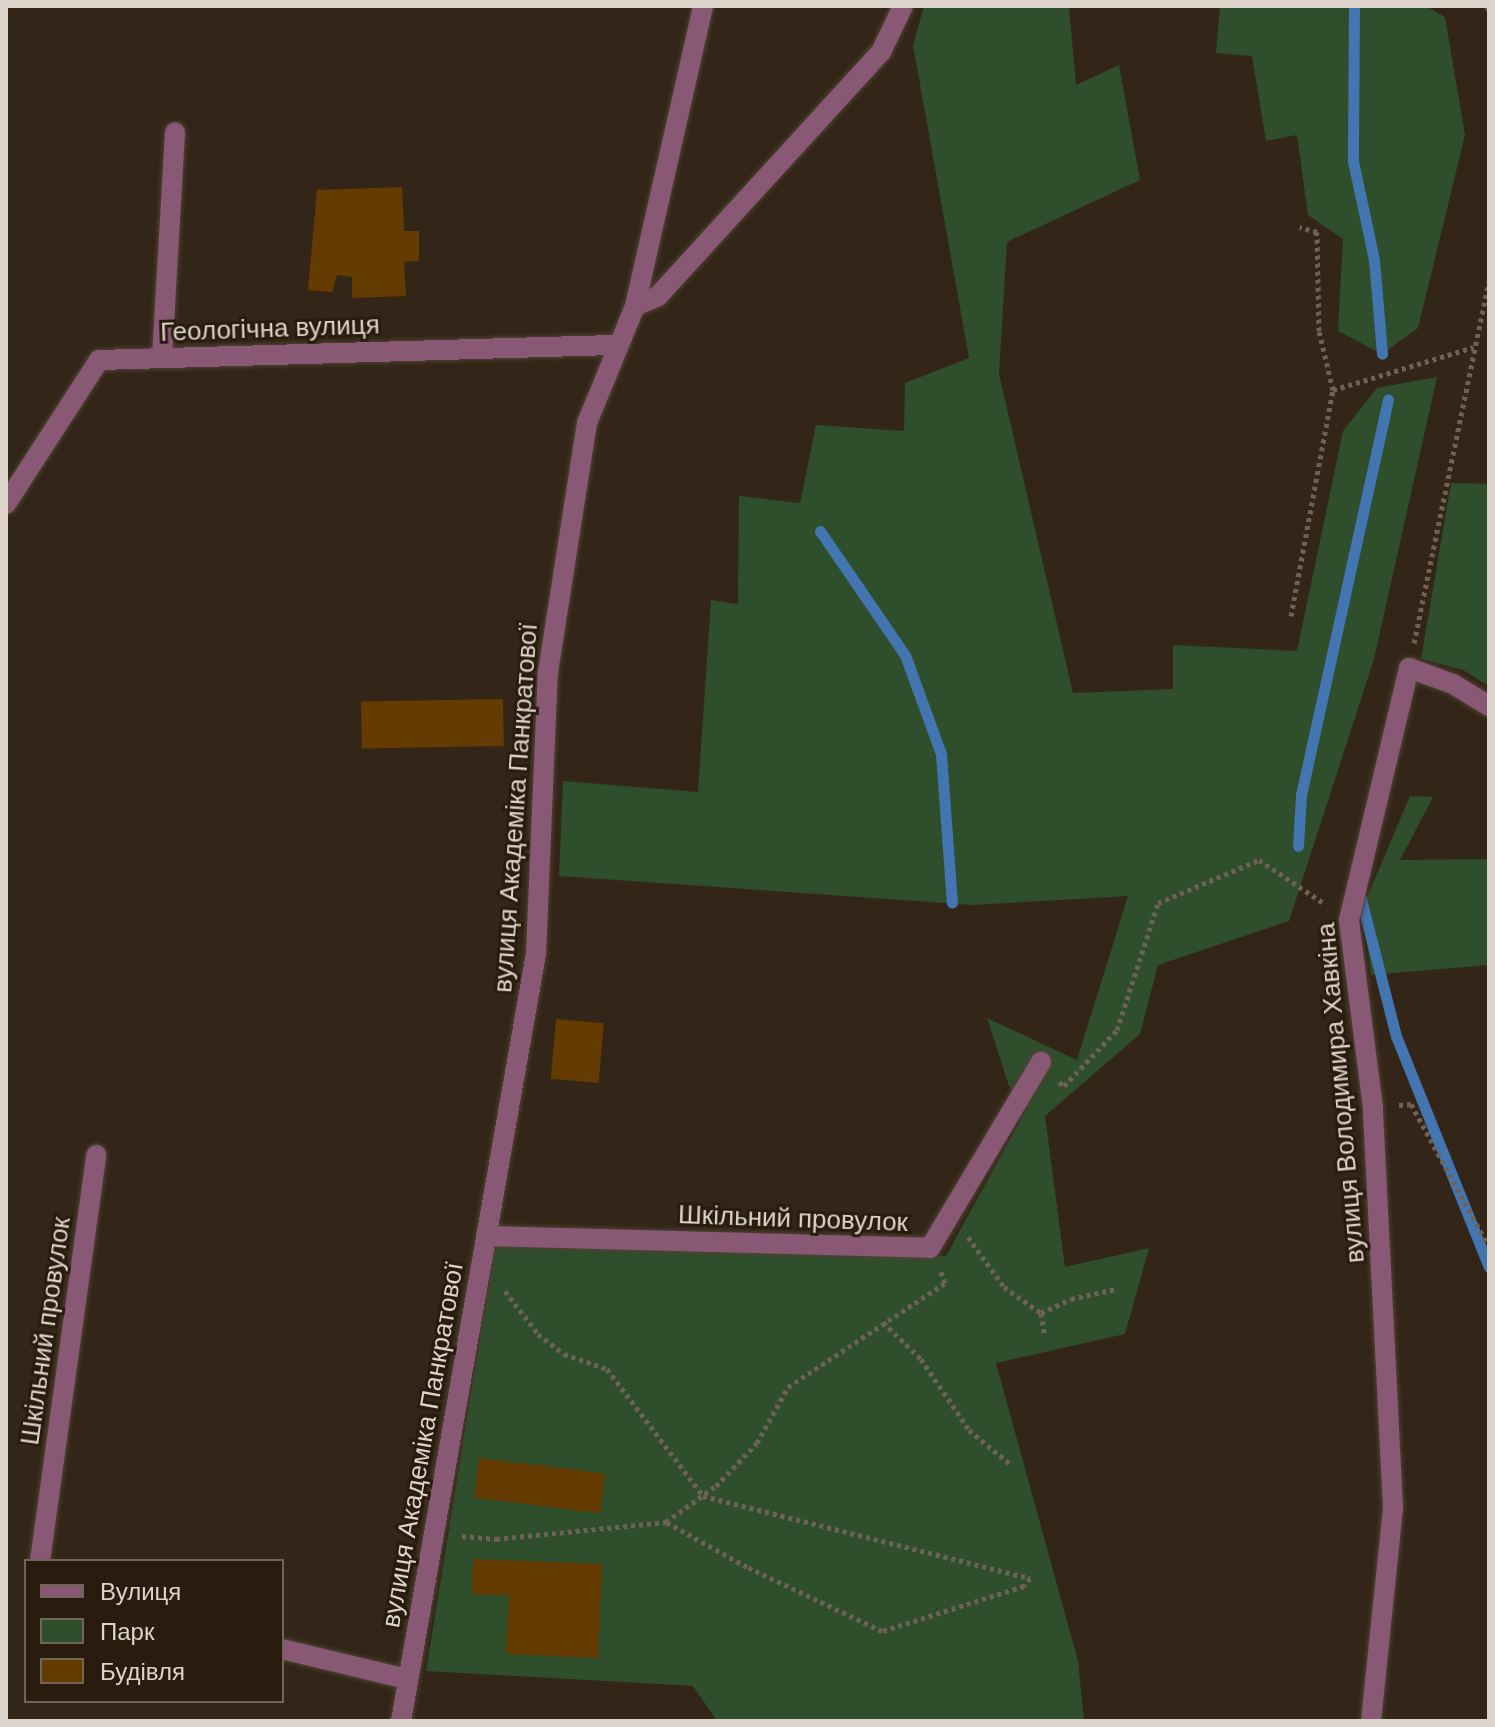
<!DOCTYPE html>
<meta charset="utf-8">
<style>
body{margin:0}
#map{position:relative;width:1495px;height:1727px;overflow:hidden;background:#332618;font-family:"DM Sans",sans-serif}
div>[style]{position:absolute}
.green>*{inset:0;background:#2f4e2c}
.stream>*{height:11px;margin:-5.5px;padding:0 5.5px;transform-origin:5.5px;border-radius:5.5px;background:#4375b1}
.building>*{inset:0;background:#643b00;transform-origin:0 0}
.path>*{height:5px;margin-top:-2.5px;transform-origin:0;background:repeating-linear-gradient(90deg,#6e6256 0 4px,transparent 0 8px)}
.roads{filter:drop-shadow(0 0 2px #4e4234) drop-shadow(0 0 2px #4e4234)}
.minor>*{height:20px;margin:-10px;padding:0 10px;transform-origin:10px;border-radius:10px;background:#895875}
span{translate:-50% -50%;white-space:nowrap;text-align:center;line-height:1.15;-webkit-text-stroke:6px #291c0e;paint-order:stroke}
.street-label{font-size:26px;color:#dcd3ca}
.frame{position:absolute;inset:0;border:8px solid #dcd3ca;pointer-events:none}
.legend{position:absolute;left:24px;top:1559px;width:260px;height:144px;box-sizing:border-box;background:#291c0e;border:2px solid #716559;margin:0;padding:10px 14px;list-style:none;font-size:24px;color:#dcd3ca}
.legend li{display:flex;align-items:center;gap:16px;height:40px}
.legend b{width:40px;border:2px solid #716559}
</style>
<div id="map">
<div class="green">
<i style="clip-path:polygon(924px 6px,1069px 6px,1076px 85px,1119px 65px,1140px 180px,1007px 242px,999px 374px,1073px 693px,1173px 689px,1173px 645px,1297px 651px,1343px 431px,1377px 388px,1437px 377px,1374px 659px,1289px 921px,1158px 965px,1140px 1034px,1045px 1116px,1065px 1267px,1149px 1248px,1125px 1334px,996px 1363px,1078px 1661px,1084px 1721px,717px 1721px,693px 1686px,426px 1671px,495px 1245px,946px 1256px,1027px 1108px,1009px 1086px,987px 1018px,1077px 1060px,1128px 896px,973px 905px,559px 876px,563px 781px,698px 792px,711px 600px,738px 604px,739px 496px,800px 503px,816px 425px,904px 431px,905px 383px,969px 358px,913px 45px)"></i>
<i style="clip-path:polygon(1220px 6px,1426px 6px,1445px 17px,1465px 135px,1418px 328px,1382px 354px,1338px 331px,1343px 239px,1308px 215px,1297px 135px,1266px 141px,1252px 56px,1216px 53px)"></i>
<i style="clip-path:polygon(1451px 483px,1489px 484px,1489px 686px,1463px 670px,1421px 659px)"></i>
<i style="clip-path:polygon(1410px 796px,1433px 797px,1400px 860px,1489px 859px,1489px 965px,1371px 975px,1363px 907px)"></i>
</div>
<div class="stream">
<i style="left:1354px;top:6px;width:155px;rotate:90.4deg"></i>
<i style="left:1353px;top:161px;width:101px;rotate:78deg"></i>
<i style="left:1374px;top:260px;width:94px;rotate:85.1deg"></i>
<i style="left:820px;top:531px;width:150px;rotate:55.6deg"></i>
<i style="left:905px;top:655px;width:105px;rotate:70deg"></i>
<i style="left:941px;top:754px;width:149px;rotate:85.8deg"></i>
<i style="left:1298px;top:846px;width:51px;rotate:-86.6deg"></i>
<i style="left:1301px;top:795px;width:405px;rotate:-77.6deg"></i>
<i style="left:1359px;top:891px;width:150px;rotate:75.7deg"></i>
<i style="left:1396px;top:1036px;width:249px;rotate:68.1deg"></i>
</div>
<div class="building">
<i style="clip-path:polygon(402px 187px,404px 231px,419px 231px,419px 261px,404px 262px,406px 296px,352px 298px,352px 277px,337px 275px,332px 292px,308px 290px,317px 190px)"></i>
<i style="left:503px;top:699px;width:47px;height:142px;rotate:89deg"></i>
<i style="left:556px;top:1019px;width:48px;height:60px;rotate:5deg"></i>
<i style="left:479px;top:1458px;width:127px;height:40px;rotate:7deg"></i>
<i style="clip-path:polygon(473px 1559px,602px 1564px,598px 1658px,506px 1654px,509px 1595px,472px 1594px)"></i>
</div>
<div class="path">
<i style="left:1487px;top:6px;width:5px;rotate:68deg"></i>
<i style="left:1333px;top:390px;width:147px;rotate:-17deg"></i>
<i style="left:1291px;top:616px;width:230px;rotate:-79.5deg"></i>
<i style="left:1333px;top:390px;width:61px;rotate:-103.3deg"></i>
<i style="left:1319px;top:331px;width:99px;rotate:-91.2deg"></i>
<i style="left:1317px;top:232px;width:18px;rotate:-164deg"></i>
<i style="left:1414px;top:643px;width:370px;rotate:-78.3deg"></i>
<i style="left:1059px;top:1082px;width:6px;rotate:39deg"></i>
<i style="left:1064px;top:1086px;width:77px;rotate:-46.6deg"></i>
<i style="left:1117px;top:1030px;width:133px;rotate:-72.1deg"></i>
<i style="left:1158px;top:903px;width:110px;rotate:-23.1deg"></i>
<i style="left:1259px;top:860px;width:79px;rotate:33.7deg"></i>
<i style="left:1399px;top:1105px;width:12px;rotate:-5deg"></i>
<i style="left:1411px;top:1104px;width:163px;rotate:61.4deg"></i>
<i style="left:968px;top:1237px;width:62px;rotate:54.2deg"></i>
<i style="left:1004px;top:1287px;width:45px;rotate:35.1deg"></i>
<i style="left:1041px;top:1313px;width:33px;rotate:-25deg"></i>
<i style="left:1071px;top:1299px;width:46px;rotate:-12.5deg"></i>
<i style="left:505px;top:1291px;width:54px;rotate:52.5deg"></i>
<i style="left:538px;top:1334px;width:33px;rotate:38deg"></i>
<i style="left:564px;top:1354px;width:46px;rotate:19.2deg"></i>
<i style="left:607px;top:1369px;width:159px;rotate:52.9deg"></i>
<i style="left:703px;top:1496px;width:337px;rotate:14.1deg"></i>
<i style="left:1030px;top:1578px;width:10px;rotate:127deg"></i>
<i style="left:1024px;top:1586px;width:149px;rotate:162.4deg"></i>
<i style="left:882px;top:1631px;width:149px;rotate:-154.6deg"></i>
<i style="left:747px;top:1567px;width:93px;rotate:-150.9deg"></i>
<i style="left:1041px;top:1313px;width:24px;rotate:81deg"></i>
<i style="left:883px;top:1322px;width:53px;rotate:44.2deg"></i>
<i style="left:921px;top:1359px;width:86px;rotate:55.9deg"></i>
<i style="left:969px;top:1430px;width:52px;rotate:39.5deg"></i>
<i style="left:462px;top:1536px;width:34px;rotate:5deg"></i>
<i style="left:496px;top:1539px;width:171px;rotate:-5.7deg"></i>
<i style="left:666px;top:1522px;width:62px;rotate:-35.8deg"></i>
<i style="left:716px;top:1486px;width:59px;rotate:-46.4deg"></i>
<i style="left:757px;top:1443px;width:64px;rotate:-61deg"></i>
<i style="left:788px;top:1387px;width:188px;rotate:-33.5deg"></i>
<i style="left:945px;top:1283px;width:12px;rotate:-110deg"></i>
</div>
<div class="roads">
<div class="minor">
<i style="left:635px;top:306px;width:308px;rotate:-77.2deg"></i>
<i style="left:162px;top:358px;width:226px;rotate:-86.7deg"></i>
<i style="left:6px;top:504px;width:171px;rotate:-57.1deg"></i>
<i style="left:99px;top:360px;width:516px;rotate:-1.67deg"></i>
<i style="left:486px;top:1236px;width:444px;rotate:1.5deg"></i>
<i style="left:930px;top:1248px;width:217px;rotate:-59.2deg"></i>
<i style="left:40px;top:1561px;width:410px;rotate:-82.1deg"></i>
<i style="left:282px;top:1649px;width:129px;rotate:13.5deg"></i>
<i style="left:401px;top:1721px;width:779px;rotate:-80.02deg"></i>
<i style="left:536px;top:954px;width:282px;rotate:-87.6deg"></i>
<i style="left:548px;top:672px;width:252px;rotate:-81.1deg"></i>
<i style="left:587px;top:423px;width:126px;rotate:-67.7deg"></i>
<i style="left:635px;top:306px;width:25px;rotate:-23deg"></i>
<i style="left:658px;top:296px;width:331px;rotate:-47.6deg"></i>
<i style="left:881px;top:52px;width:51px;rotate:-64.4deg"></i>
<i style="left:1371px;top:1721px;width:215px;rotate:-84.1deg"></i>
<i style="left:1393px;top:1507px;width:400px;rotate:-92.9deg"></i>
<i style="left:1373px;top:1108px;width:190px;rotate:-97.3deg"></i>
<i style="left:1349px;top:920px;width:259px;rotate:-76.6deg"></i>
<i style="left:1409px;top:668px;width:47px;rotate:20deg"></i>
<i style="left:1453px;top:684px;width:42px;rotate:31.4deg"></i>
</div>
</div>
<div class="street-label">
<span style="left:270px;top:329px;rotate:-2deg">Геологічна вулиця</span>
<span style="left:516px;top:808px;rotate:-86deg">вулиця Академіка Панкратової</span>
<span style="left:1341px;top:1093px;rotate:-95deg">вулиця Володимира Хавкіна</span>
<span style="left:793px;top:1219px;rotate:2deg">Шкільний провулок</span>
<span style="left:46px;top:1331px;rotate:-82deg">Шкільний провулок</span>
<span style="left:423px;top:1445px;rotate:-80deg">вулиця Академіка Панкратової</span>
</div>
<div class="frame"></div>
<ul class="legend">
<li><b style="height:10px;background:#895875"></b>Вулиця</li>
<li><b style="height:22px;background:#2f4e2c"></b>Парк</li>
<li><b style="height:22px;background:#643b00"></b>Будівля</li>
</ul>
</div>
